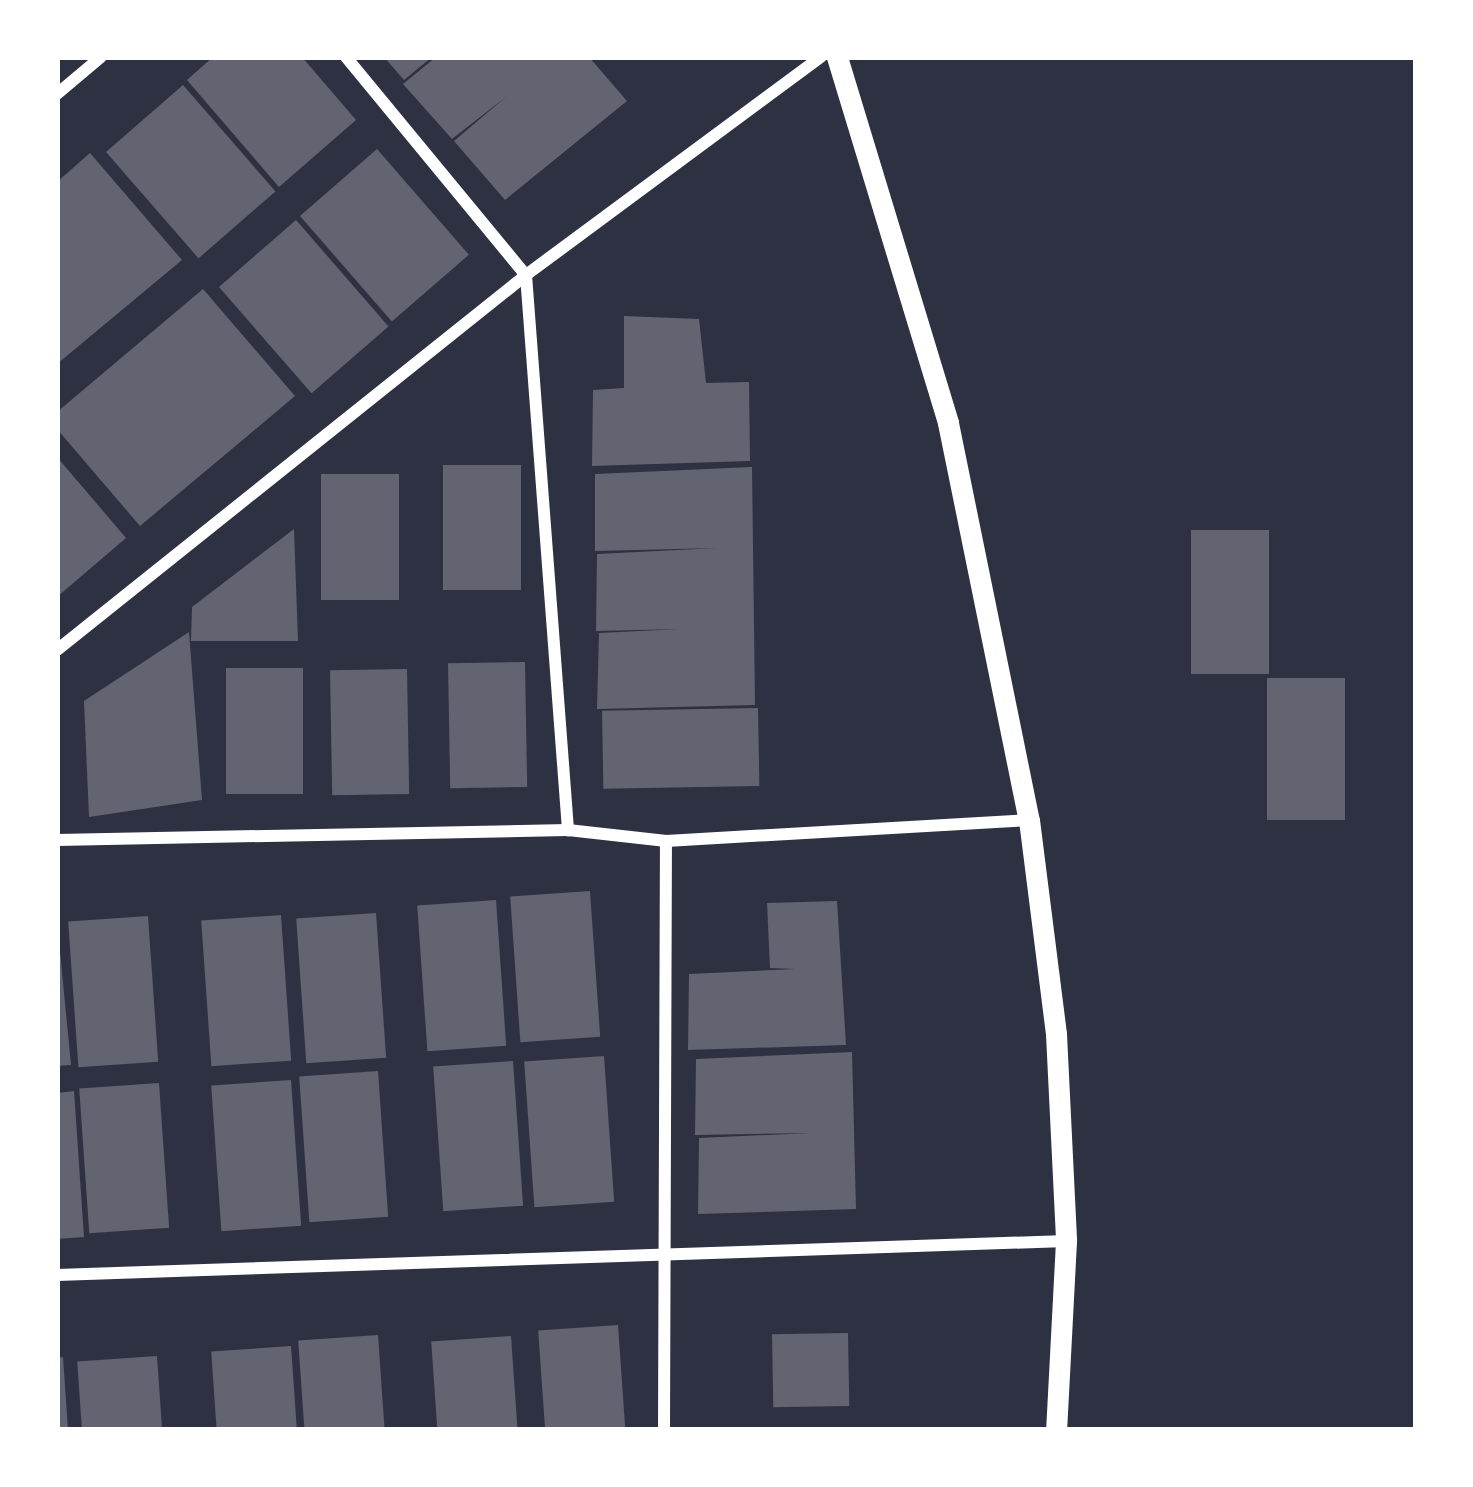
<!DOCTYPE html>
<style>
body{margin:0}
#map{position:relative;width:1473px;height:1487px;overflow:hidden;background:#2d3142;font-family:Manrope,sans-serif}
div>[style]{position:absolute}
.building>*{inset:0;background:#626471;transform-origin:0 0}
.minor>*{height:12px;margin:-6px;padding:0 6px;transform-origin:6px;border-radius:6px;background:#fff}
.tertiary>*{height:21px;margin:-10.5px;padding:0 10.5px;transform-origin:10.5px;border-radius:10.5px;background:#fff}
span{translate:-50% -50%;white-space:nowrap;text-align:center;line-height:1.15;-webkit-text-stroke:10px #fff;paint-order:stroke}
.frame{position:absolute;inset:0;border:60px solid #fff;pointer-events:none}
</style>
<div id="map">
<div class="building">
<i style="clip-path:polygon(213px 57px,302px 57px,356px 120px,279px 187px,187px 80px)"></i>
<i style="clip-path:polygon(384px 57px,432px 57px,404px 80px)"></i>
<i style="clip-path:polygon(436px 57px,589px 57px,627px 101px,505px 200px,454px 141px,507px 96px,452px 139px,403px 84px)"></i>
<i style="left:183px;top:85px;width:141px;height:102px;rotate:49deg"></i>
<i style="left:377px;top:149px;width:140px;height:102px;rotate:49deg"></i>
<i style="clip-path:polygon(90px 153px,182px 260px,57px 364px,57px 182px)"></i>
<i style="left:296px;top:220px;width:141px;height:102px;rotate:49deg"></i>
<i style="clip-path:polygon(203px 289px,295px 396px,140px 526px,57px 429px,57px 412px)"></i>
<i style="clip-path:polygon(624px 316px,699px 319px,706px 383px,749px 382px,750px 461px,592px 466px,593px 390px,624px 388px)"></i>
<i style="clip-path:polygon(57px 457px,126px 538px,57px 597px)"></i>
<i style="left:521px;top:465px;width:125px;height:78px;rotate:90deg"></i>
<i style="clip-path:polygon(752px 467px,755px 705px,597px 709px,599px 633px,680px 629px,596px 631px,597px 554px,718px 548px,595px 551px,595px 474px)"></i>
<i style="left:399px;top:474px;width:126px;height:78px;rotate:90deg"></i>
<i style="clip-path:polygon(294px 529px,298px 641px,191px 641px,192px 607px)"></i>
<i style="left:1191px;top:530px;width:78px;height:144px"></i>
<i style="clip-path:polygon(189px 632px,202px 800px,89px 817px,84px 701px)"></i>
<i style="left:525px;top:662px;width:125px;height:77px;rotate:89deg"></i>
<i style="left:303px;top:668px;width:126px;height:77px;rotate:90deg"></i>
<i style="left:407px;top:669px;width:125px;height:77px;rotate:89deg"></i>
<i style="left:1267px;top:678px;width:78px;height:142px"></i>
<i style="left:758px;top:708px;width:78px;height:156px;rotate:89deg"></i>
<i style="left:590px;top:891px;width:146px;height:80px;rotate:86deg"></i>
<i style="left:496px;top:900px;width:146px;height:79px;rotate:86deg"></i>
<i style="clip-path:polygon(837px 901px,846px 1045px,688px 1050px,689px 974px,795px 969px,770px 968px,767px 903px)"></i>
<i style="left:376px;top:913px;width:145px;height:80px;rotate:86deg"></i>
<i style="left:281px;top:915px;width:146px;height:80px;rotate:86deg"></i>
<i style="left:148px;top:916px;width:146px;height:80px;rotate:86deg"></i>
<i style="clip-path:polygon(57px 920px,71px 1065px,57px 1066px)"></i>
<i style="clip-path:polygon(852px 1052px,856px 1209px,698px 1214px,699px 1138px,812px 1133px,695px 1135px,696px 1059px)"></i>
<i style="left:604px;top:1056px;width:146px;height:80px;rotate:86deg"></i>
<i style="left:513px;top:1061px;width:145px;height:80px;rotate:86deg"></i>
<i style="left:378px;top:1071px;width:146px;height:79px;rotate:86deg"></i>
<i style="left:291px;top:1080px;width:146px;height:80px;rotate:86deg"></i>
<i style="left:159px;top:1083px;width:145px;height:80px;rotate:86deg"></i>
<i style="clip-path:polygon(74px 1091px,84px 1237px,57px 1239px,57px 1093px)"></i>
<i style="left:618px;top:1325px;width:105px;height:80px;rotate:86deg"></i>
<i style="left:848px;top:1333px;width:73px;height:76px;rotate:89deg"></i>
<i style="left:378px;top:1335px;width:95px;height:80px;rotate:86deg"></i>
<i style="left:511px;top:1336px;width:94px;height:80px;rotate:86deg"></i>
<i style="left:291px;top:1346px;width:84px;height:80px;rotate:86deg"></i>
<i style="left:157px;top:1356px;width:74px;height:80px;rotate:86deg"></i>
<i style="clip-path:polygon(63px 1357px,68px 1430px,57px 1430px,57px 1358px)"></i>
</div>
<div class="minor">
<i style="left:346px;top:57px;width:283px;rotate:50.5deg"></i>
<i style="left:526px;top:275px;width:557px;rotate:85.67deg"></i>
<i style="left:57px;top:94px;width:57px;rotate:-40.1deg"></i>
<i style="left:57px;top:650px;width:600px;rotate:-38.64deg"></i>
<i style="left:526px;top:275px;width:367px;rotate:-36.5deg"></i>
<i style="left:57px;top:840px;width:511px;rotate:-1.12deg"></i>
<i style="left:568px;top:830px;width:99px;rotate:6.4deg"></i>
<i style="left:666px;top:841px;width:364px;rotate:-3.3deg"></i>
<i style="left:57px;top:1275px;width:1010px;rotate:-1.93deg"></i>
<i style="left:664px;top:1430px;width:589px;rotate:-89.81deg"></i>
</div>
<div class="tertiary">
<i style="left:837px;top:57px;width:382px;rotate:73.1deg"></i>
<i style="left:948px;top:423px;width:405px;rotate:78.5deg"></i>
<i style="left:1029px;top:820px;width:216px;rotate:82.8deg"></i>
<i style="left:1056px;top:1034px;width:207px;rotate:87.2deg"></i>
<i style="left:1066px;top:1241px;width:189px;rotate:93deg"></i>
</div>
<div class="frame"></div>
</div>
